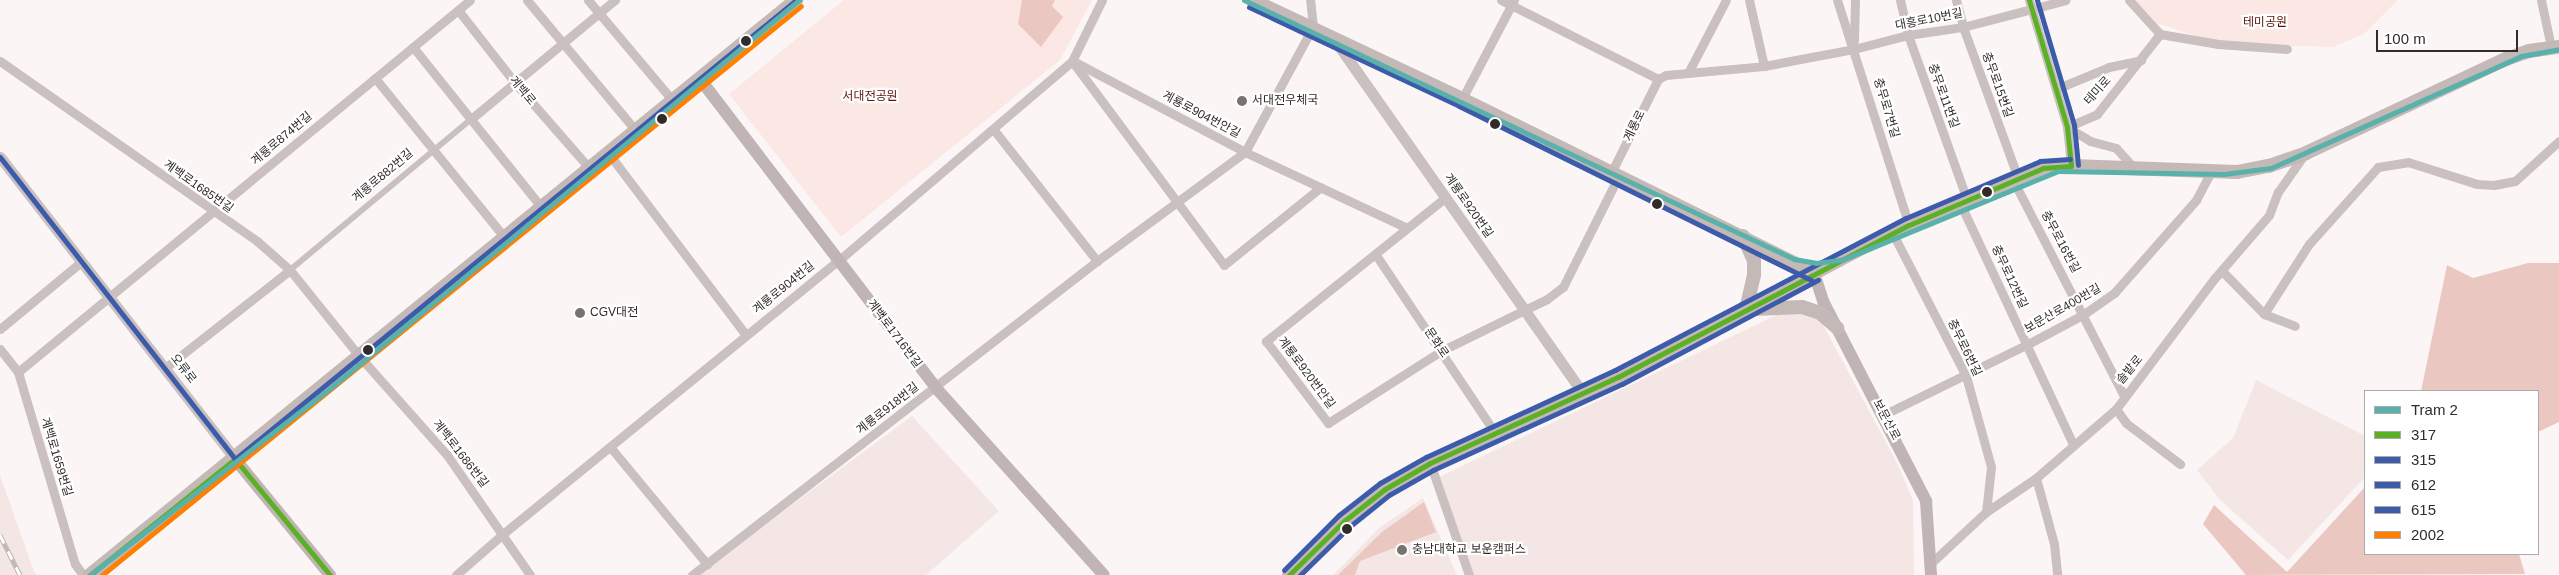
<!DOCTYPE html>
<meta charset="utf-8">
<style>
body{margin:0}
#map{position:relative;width:2559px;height:575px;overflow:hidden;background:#fbf6f5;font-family:Helvetica,"Noto Sans KR",sans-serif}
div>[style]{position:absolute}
.built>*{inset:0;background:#f4e6e4}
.green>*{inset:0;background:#fbe7e3}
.forest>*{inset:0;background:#ebc7c1}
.pedestrian>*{height:6px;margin:-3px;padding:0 3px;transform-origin:3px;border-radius:3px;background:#cac0bf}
.minor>*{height:9px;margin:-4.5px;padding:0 4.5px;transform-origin:4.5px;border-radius:4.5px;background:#cac0bf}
.tertiary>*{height:11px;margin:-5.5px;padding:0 5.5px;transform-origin:5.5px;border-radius:5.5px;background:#cac0bf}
.secondary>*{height:12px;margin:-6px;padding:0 6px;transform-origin:6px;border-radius:6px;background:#c0b5b4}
.primary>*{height:14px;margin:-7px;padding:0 7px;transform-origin:7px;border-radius:7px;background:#c4b9b6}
.rail>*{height:5px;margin-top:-2.5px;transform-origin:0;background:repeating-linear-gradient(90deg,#fff 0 9px,#beb7b6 0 18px);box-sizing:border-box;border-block:1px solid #beb7b6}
.bus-1>*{height:5px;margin:-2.5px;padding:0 2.5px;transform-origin:2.5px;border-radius:2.5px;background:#5bb025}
.bus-2>*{height:5px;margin:-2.5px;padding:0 2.5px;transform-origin:2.5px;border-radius:2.5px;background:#3d5bab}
.bus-3>*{height:5px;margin:-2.5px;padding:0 2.5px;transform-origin:2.5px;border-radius:2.5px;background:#3d5bab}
.bus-4>*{height:5px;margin:-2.5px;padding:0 2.5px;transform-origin:2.5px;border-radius:2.5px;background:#3d5bab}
.bus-5>*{height:5px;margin:-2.5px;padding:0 2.5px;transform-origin:2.5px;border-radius:2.5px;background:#ff7f00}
.tram-1>*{height:5px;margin:-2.5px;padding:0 2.5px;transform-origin:2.5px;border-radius:2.5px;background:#5ab1ab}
.dots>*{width:14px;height:14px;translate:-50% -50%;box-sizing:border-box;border:2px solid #fff;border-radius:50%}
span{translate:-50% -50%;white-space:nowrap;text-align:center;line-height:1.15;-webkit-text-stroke:4.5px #fff;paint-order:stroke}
.street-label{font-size:12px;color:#322b2a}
.park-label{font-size:12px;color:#5c150a}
.poi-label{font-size:12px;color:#322b2a}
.left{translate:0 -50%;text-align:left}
.legend{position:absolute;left:2364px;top:390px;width:175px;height:165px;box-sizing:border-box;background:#fff;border:1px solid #adaaaa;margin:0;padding:6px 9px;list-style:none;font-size:15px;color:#322b2a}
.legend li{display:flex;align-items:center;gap:10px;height:25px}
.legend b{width:25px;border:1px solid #adaaaa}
.scale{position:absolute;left:2376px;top:30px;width:142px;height:22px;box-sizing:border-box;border:2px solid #322b2a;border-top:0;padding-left:6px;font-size:15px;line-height:18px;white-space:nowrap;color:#322b2a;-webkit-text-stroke:4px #fff;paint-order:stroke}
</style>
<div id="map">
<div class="built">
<i style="clip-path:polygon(1789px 309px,1805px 310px,1821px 321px,1896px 461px,1913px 500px,1914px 575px,1474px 575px,1437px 478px)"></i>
<i style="clip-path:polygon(2256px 380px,2365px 436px,2365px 477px,2288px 560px,2220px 500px,2197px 470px,2233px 438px)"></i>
<i style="clip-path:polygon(912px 416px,999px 511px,926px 575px,697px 575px)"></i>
<i style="clip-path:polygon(0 475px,32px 566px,36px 575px,0 575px)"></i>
<i style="clip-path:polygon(1423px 498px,1457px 575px,1333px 575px,1379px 528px)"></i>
</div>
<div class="green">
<i style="clip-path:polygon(844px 0,1092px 0,1060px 60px,841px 237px,729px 94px)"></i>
<i style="clip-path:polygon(2135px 0,2398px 0,2364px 34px,2333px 47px,2253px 45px,2204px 39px,2157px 23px)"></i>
</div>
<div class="forest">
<i style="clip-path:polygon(1022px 0,1055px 0,1052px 6px,1063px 17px,1041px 47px,1018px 24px)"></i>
<i style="clip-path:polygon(2528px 263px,2559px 263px,2559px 422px,2538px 432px,2538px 391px,2421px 391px,2447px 265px,2473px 278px)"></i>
<i style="clip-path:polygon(2365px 487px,2365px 554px,2519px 554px,2525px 574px,2246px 575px,2203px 524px,2214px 505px,2287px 572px)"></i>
<i style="clip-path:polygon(1424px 502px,1436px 532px,1360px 561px,1355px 575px,1338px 575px,1382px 532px)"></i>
</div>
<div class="pedestrian">
<i style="left:290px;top:270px;width:236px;rotate:-39.8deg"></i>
</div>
<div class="minor">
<i style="left:527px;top:0;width:170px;rotate:50.2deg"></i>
<i style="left:588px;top:0;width:132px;rotate:49.9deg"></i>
<i style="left:1501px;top:0;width:176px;rotate:26.7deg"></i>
<i style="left:1658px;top:79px;width:9px;rotate:-27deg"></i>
<i style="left:1666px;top:75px;width:98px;rotate:-5.2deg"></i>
<i style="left:1764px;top:66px;width:92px;rotate:-10.7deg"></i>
<i style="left:1854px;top:49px;width:56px;rotate:-14.5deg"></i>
<i style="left:1908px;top:35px;width:56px;rotate:-8.3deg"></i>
<i style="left:1963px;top:27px;width:106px;rotate:-14.7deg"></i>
<i style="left:1749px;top:0;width:68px;rotate:77.2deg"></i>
<i style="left:1837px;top:0;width:236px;rotate:72.3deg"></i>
<i style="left:1900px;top:0;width:36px;rotate:77deg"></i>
<i style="left:1908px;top:35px;width:175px;rotate:70.3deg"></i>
<i style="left:1956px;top:0;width:28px;rotate:75deg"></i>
<i style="left:1963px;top:27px;width:161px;rotate:70deg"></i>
<i style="left:2029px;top:0;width:133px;rotate:73.3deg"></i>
<i style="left:2067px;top:127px;width:39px;rotate:84deg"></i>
<i style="left:2129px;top:0;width:46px;rotate:47.6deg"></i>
<i style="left:2160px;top:34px;width:59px;rotate:9.8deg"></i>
<i style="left:2218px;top:44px;width:69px;rotate:4.1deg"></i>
<i style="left:2541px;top:0;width:48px;rotate:78deg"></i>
<i style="left:458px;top:10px;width:93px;rotate:52deg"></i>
<i style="left:515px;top:83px;width:114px;rotate:48.9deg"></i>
<i style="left:1854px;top:41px;width:41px;rotate:-88.6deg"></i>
<i style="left:413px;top:47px;width:206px;rotate:51.3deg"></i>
<i style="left:0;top:61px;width:314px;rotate:35deg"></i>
<i style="left:257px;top:241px;width:44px;rotate:41.3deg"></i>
<i style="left:290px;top:270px;width:112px;rotate:51.2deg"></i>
<i style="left:360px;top:357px;width:131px;rotate:48.4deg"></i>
<i style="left:447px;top:455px;width:146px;rotate:55.3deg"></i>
<i style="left:1072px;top:61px;width:254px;rotate:53.3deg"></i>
<i style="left:1224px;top:265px;width:124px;rotate:-38.8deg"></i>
<i style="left:1075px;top:62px;width:192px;rotate:27.9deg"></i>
<i style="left:1245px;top:152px;width:177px;rotate:25.1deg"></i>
<i style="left:1688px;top:73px;width:82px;rotate:-62.5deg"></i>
<i style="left:375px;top:78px;width:206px;rotate:50.9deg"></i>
<i style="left:2056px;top:89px;width:57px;rotate:-22.5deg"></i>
<i style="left:2109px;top:67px;width:33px;rotate:-12deg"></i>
<i style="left:1462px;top:99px;width:112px;rotate:-62.3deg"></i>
<i style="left:471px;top:119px;width:187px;rotate:-39.6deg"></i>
<i style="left:2067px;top:127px;width:33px;rotate:-23deg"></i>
<i style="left:2097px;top:114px;width:102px;rotate:-51.8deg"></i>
<i style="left:2067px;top:127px;width:27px;rotate:31deg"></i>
<i style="left:2090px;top:141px;width:27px;rotate:15deg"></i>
<i style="left:2116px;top:148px;width:25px;rotate:48deg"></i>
<i style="left:994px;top:130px;width:167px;rotate:51.8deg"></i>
<i style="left:609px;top:154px;width:227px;rotate:52.9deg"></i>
<i style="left:1611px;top:173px;width:105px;rotate:-63.4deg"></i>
<i style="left:2013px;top:180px;width:243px;rotate:62.8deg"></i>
<i style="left:1446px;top:197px;width:231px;rotate:141.3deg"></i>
<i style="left:1266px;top:341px;width:103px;rotate:52.9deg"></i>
<i style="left:1328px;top:423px;width:134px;rotate:-32.5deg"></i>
<i style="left:1441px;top:351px;width:118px;rotate:-26.1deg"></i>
<i style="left:1547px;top:299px;width:20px;rotate:-37deg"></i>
<i style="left:1563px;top:287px;width:123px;rotate:-63.4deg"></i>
<i style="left:1960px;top:203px;width:266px;rotate:64.9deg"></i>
<i style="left:1892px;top:232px;width:162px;rotate:62.8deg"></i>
<i style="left:1966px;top:376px;width:94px;rotate:74.6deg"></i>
<i style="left:1991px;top:467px;width:45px;rotate:96.3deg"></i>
<i style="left:1376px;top:255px;width:212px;rotate:56.2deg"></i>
<i style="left:2223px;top:272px;width:59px;rotate:45.7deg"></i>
<i style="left:2264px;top:314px;width:33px;rotate:21deg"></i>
<i style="left:2264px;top:314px;width:83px;rotate:-57.3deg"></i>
<i style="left:2309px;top:244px;width:103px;rotate:-48.1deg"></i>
<i style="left:2378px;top:167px;width:30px;rotate:-9deg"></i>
<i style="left:2408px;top:162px;width:72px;rotate:17.7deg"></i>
<i style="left:2477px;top:184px;width:17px;rotate:3deg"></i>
<i style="left:2494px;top:185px;width:21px;rotate:-11deg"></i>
<i style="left:2515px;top:181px;width:59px;rotate:-42.3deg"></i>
<i style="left:0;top:329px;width:105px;rotate:-39.6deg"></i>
<i style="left:0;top:349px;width:29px;rotate:52deg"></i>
<i style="left:18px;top:372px;width:200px;rotate:73.5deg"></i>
<i style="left:75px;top:564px;width:14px;rotate:54deg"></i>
<i style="left:165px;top:368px;width:159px;rotate:-38.1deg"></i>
<i style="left:18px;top:372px;width:585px;rotate:-39.45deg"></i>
<i style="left:2116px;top:409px;width:17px;rotate:54deg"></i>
<i style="left:2126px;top:423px;width:68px;rotate:37.2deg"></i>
<i style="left:1883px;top:415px;width:159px;rotate:-26.1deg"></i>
<i style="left:2026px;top:345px;width:66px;rotate:-28.1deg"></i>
<i style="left:2084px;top:314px;width:38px;rotate:-35deg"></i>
<i style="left:2115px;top:292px;width:123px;rotate:-48.6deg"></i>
<i style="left:2196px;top:200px;width:34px;rotate:-62deg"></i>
<i style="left:611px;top:448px;width:151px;rotate:50.4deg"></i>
<i style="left:1430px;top:463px;width:119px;rotate:70.8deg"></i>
<i style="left:2036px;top:478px;width:68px;rotate:74.7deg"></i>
<i style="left:2054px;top:544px;width:31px;rotate:84deg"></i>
<i style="left:1930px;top:564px;width:76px;rotate:-42.9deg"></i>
<i style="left:1986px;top:512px;width:60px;rotate:-34.2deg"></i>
<i style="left:2036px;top:478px;width:106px;rotate:-40.8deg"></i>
<i style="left:2116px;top:409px;width:163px;rotate:-53deg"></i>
<i style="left:2214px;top:279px;width:84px;rotate:-49.3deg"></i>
<i style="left:2269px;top:215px;width:25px;rotate:-69deg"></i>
<i style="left:2278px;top:192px;width:45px;rotate:-54.9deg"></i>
<i style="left:456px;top:575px;width:64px;rotate:-41.2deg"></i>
<i style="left:504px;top:533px;width:431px;rotate:-39.2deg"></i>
<i style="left:838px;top:261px;width:308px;rotate:-40.5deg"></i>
<i style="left:1072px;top:61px;width:68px;rotate:-63.8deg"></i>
<i style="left:692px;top:575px;width:512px;rotate:-37.79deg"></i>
<i style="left:1097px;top:261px;width:184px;rotate:-36.4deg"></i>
<i style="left:1245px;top:152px;width:142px;rotate:-61.5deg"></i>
<i style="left:1313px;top:27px;width:27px;rotate:-96deg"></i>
</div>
<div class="tertiary">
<i style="left:1334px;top:39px;width:430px;rotate:54.9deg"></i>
<i style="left:0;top:157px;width:383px;rotate:52.1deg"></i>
</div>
<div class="secondary">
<i style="left:700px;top:79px;width:389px;rotate:52.6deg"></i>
<i style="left:936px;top:388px;width:251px;rotate:48.1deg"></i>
<i style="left:1814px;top:273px;width:32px;rotate:72deg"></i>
<i style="left:1824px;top:303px;width:223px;rotate:62.7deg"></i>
<i style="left:1926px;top:501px;width:74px;rotate:86.1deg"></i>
<i style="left:235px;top:459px;width:150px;rotate:50.7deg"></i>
</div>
<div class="primary">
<i style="left:1252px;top:0;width:232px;rotate:25.2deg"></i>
<i style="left:1462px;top:99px;width:393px;rotate:26.3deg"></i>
<i style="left:1743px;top:236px;width:27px;rotate:66deg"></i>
<i style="left:1754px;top:261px;width:14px;rotate:90deg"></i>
<i style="left:1754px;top:275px;width:36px;rotate:103deg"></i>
<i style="left:1751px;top:309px;width:51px;rotate:-2.2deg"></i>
<i style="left:1802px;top:307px;width:19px;rotate:18deg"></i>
<i style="left:1820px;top:313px;width:23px;rotate:41deg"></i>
<i style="left:90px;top:575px;width:911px;rotate:-39.16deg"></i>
<i style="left:1289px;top:575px;width:77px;rotate:-44.5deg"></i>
<i style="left:1344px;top:521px;width:52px;rotate:-38deg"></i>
<i style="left:1385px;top:489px;width:52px;rotate:-30deg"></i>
<i style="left:1430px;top:463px;width:207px;rotate:-24.6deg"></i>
<i style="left:1618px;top:377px;width:310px;rotate:-27.9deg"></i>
<i style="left:1892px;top:232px;width:137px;rotate:-23.2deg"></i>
<i style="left:2018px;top:178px;width:27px;rotate:-22deg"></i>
<i style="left:2043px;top:168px;width:28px;rotate:-4deg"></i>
<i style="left:2071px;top:166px;width:166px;rotate:2.1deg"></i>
<i style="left:2237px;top:172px;width:33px;rotate:-11deg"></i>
<i style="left:2269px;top:166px;width:39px;rotate:-19deg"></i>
<i style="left:2306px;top:153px;width:221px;rotate:-25.2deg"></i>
<i style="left:2506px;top:59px;width:24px;rotate:-19deg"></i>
<i style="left:2529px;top:51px;width:30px;rotate:-8deg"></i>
</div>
<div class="rail">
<i style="left:0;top:535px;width:45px;rotate:63.4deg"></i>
</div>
<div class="bus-1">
<i style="left:2029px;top:0;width:133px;rotate:73.3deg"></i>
<i style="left:2067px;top:127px;width:39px;rotate:84deg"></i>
<i style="left:235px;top:459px;width:150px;rotate:50.7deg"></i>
<i style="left:90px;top:575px;width:186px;rotate:-38.7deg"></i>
<i style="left:1289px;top:575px;width:77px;rotate:-44.5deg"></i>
<i style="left:1344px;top:521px;width:52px;rotate:-38deg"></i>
<i style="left:1385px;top:489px;width:52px;rotate:-30deg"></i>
<i style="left:1430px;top:463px;width:207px;rotate:-24.6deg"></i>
<i style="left:1618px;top:377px;width:328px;rotate:-27.6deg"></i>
<i style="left:1909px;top:225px;width:146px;rotate:-23deg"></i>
<i style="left:2043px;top:168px;width:28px;rotate:-4deg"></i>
</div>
<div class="bus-2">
<i style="left:1249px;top:7px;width:232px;rotate:25.2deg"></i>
<i style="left:1459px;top:106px;width:393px;rotate:26.3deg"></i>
<i style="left:1300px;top:575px;width:69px;rotate:-44.4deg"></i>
<i style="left:1349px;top:527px;width:51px;rotate:-38.7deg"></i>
<i style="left:1389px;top:495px;width:51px;rotate:-29.6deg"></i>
<i style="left:1433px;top:470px;width:208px;rotate:-24.5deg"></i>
<i style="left:1622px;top:384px;width:222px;rotate:-28deg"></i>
</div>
<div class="bus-3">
<i style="left:0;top:157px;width:383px;rotate:52.1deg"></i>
<i style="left:235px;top:459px;width:725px;rotate:-39.29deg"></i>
</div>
<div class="bus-4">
<i style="left:2037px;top:0;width:130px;rotate:73.5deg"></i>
<i style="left:2074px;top:125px;width:40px;rotate:84.3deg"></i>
<i style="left:1284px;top:570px;width:78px;rotate:-45deg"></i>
<i style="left:1339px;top:515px;width:52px;rotate:-38deg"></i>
<i style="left:1380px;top:483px;width:53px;rotate:-29.5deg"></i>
<i style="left:1426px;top:457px;width:208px;rotate:-24.7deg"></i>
<i style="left:1615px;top:370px;width:328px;rotate:-27.6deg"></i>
<i style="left:1906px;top:218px;width:146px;rotate:-23deg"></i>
<i style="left:2040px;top:161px;width:30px;rotate:-4deg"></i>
</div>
<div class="bus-5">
<i style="left:102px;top:575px;width:901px;rotate:-39.15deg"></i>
</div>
<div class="tram-1">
<i style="left:1244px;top:0;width:608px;rotate:25.22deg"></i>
<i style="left:1794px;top:259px;width:22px;rotate:10deg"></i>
<i style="left:1816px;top:263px;width:26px;rotate:-7deg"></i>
<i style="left:1842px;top:260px;width:234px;rotate:-22.4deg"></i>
<i style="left:2058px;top:171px;width:166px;rotate:1deg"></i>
<i style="left:2224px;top:174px;width:47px;rotate:-7.3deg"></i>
<i style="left:2271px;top:168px;width:274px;rotate:-24.1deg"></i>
<i style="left:2521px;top:56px;width:39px;rotate:-10deg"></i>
<i style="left:90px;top:575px;width:309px;rotate:-37.9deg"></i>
<i style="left:334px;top:385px;width:604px;rotate:-39.62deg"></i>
</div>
<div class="dots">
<i style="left:746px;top:41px;background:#322b2a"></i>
<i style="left:1242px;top:101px;background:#787271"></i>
<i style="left:662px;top:119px;background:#322b2a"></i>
<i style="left:1495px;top:124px;background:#322b2a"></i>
<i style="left:1987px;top:192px;background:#322b2a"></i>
<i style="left:1657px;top:204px;background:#322b2a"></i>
<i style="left:580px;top:313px;background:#787271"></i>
<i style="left:368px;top:350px;background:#322b2a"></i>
<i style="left:1347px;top:529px;background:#322b2a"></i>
<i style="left:1402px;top:550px;background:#787271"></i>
</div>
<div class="street-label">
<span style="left:1929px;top:20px;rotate:-11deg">대흥로10번길</span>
<span style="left:1997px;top:85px;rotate:70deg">충무로15번길</span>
<span style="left:522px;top:91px;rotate:50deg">계백로</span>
<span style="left:2098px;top:91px;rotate:-48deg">테미로</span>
<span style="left:1943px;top:96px;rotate:70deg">충무로11번길</span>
<span style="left:1886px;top:108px;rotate:73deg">충무로7번길</span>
<span style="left:1201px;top:115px;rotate:28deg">계룡로904번안길</span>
<span style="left:1635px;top:126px;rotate:-64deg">계룡로</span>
<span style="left:282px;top:139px;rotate:-40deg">계룡로874번길</span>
<span style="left:383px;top:176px;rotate:-40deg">계룡로882번길</span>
<span style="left:198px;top:187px;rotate:35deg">계백로1685번길</span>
<span style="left:1468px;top:206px;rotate:55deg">계룡로920번길</span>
<span style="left:2060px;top:242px;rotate:62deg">충무로16번길</span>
<span style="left:2009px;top:277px;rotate:65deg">충무로12번길</span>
<span style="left:784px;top:288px;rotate:-39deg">계룡로904번길</span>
<span style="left:2063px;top:309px;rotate:-30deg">보문산로400번길</span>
<span style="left:894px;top:334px;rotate:53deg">계백로1716번길</span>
<span style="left:1436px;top:343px;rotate:56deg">문화로</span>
<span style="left:1964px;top:348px;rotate:64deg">충무로6번길</span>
<span style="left:183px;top:369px;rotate:52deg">오류로</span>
<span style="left:2130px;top:370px;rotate:-50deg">솔밭로</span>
<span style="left:1306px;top:373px;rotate:53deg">계룡로920번안길</span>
<span style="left:888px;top:409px;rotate:-38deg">계룡로918번길</span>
<span style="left:1886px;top:420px;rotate:62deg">보문산로</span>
<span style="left:460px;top:454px;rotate:52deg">계백로1686번길</span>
<span style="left:56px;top:457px;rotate:73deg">계백로1659번길</span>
</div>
<div class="park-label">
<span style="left:2265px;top:23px">테미공원</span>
<span style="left:870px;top:97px">서대전공원</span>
</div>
<div class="poi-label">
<span class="left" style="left:1252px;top:101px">서대전우체국</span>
<span class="left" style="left:590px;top:313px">CGV대전</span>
<span class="left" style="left:1412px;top:550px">충남대학교 보운캠퍼스</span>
</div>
<ul class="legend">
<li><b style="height:6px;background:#5ab1ab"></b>Tram 2</li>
<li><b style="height:6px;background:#5bb025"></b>317</li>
<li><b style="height:6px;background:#3d5bab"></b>315</li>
<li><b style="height:6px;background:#3d5bab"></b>612</li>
<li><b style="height:6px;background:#3d5bab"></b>615</li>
<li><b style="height:6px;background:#ff7f00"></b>2002</li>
</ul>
<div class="scale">100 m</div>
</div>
